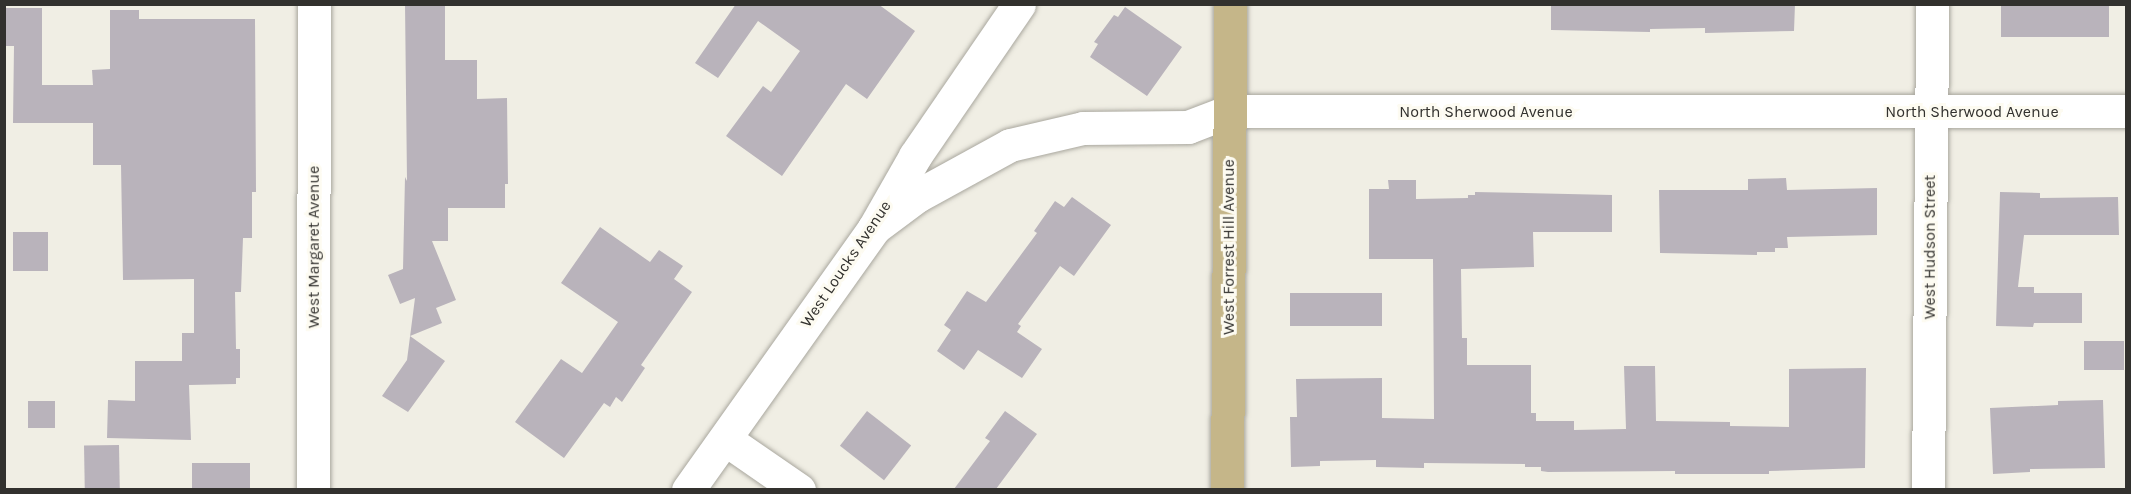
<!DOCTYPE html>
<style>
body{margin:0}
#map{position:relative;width:2131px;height:494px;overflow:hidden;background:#f0eee4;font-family:Karla,sans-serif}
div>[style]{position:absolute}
.building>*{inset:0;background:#b9b3bb;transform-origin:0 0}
.roads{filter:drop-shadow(0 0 2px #a9a79e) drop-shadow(0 0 2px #a9a79e)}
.minor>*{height:33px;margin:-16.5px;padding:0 16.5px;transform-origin:16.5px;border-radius:16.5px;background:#fff}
.major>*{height:33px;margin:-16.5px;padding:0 16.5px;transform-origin:16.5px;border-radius:16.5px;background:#c5b689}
span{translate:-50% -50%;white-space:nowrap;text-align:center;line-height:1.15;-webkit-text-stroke:6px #fdfbf1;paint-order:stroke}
.street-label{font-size:16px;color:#32312e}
.frame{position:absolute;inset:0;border:6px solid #32312e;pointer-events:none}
</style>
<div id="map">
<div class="building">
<i style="clip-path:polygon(405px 4px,445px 4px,445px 60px,477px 60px,477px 99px,507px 98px,508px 184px,505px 184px,505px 208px,448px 208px,448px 241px,432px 241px,456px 300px,436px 308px,442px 323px,410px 336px,445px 361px,408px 412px,382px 396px,407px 360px,415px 298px,400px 304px,388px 275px,403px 269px,405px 177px,407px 181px)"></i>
<i style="clip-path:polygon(736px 4px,878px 4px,915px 31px,867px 99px,846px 84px,782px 176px,726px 136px,763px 86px,771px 92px,800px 51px,758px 21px,718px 78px,695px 63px)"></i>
<i style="clip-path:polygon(1551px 4px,1795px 4px,1794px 31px,1705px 33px,1705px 28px,1650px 29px,1650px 32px,1551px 30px)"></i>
<i style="left:2001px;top:4px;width:108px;height:33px"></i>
<i style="clip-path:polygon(1125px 7px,1182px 47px,1147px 96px,1090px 57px,1098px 44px,1094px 42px,1114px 15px,1118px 17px)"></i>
<i style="clip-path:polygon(4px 8px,42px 8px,42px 85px,93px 85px,92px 70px,110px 69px,110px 10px,139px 10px,139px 19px,255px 19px,256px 192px,252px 192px,252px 238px,243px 238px,241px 292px,235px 292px,236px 349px,240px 349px,240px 378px,236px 378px,236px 384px,189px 385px,191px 440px,107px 438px,108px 400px,135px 401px,135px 361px,182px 361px,182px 333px,194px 333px,194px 279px,123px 280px,121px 165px,93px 165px,93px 123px,13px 123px,14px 46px,4px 46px)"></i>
<i style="clip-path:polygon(1786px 178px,1787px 190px,1877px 188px,1877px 235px,1787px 237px,1788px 248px,1775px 248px,1775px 252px,1757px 252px,1757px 255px,1660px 253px,1659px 190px,1748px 190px,1748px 179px)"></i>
<i style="clip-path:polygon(1388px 180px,1416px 180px,1416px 199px,1468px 198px,1468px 195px,1475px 195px,1475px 192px,1612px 195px,1612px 232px,1533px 232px,1534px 267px,1461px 269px,1462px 338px,1467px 338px,1467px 365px,1531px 365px,1531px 413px,1536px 413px,1536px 421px,1574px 421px,1574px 430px,1626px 429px,1624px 366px,1655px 366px,1656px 421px,1730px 422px,1730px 426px,1789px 427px,1789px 369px,1866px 368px,1865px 468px,1769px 471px,1769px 474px,1675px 474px,1675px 471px,1548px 472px,1541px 471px,1541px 467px,1525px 467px,1525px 464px,1424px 463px,1424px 468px,1376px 467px,1376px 460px,1320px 461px,1320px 466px,1291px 467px,1290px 417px,1297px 417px,1296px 379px,1382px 378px,1382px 418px,1434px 419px,1433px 259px,1369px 259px,1369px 189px,1389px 189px)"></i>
<i style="clip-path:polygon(2000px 192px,2040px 193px,2040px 198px,2118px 197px,2119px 235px,2024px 235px,2018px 287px,2034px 287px,2034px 293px,2082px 293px,2082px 323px,2034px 323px,2033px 327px,1996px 326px)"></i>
<i style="clip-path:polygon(1072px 197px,1111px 225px,1074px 276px,1060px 266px,1018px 324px,1021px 326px,1017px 332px,1042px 349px,1022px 378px,978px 350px,964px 370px,937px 351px,951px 330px,944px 325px,967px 291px,986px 302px,1037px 233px,1034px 231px,1055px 201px,1064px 207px)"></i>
<i style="clip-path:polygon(600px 227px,650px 262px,659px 250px,683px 266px,674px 279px,692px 292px,641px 365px,645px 368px,622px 402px,616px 397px,610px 407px,604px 403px,564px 458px,515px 422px,561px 359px,582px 373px,618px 322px,561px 283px)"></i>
<i style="left:48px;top:232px;width:39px;height:35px;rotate:90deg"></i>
<i style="left:1382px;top:293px;width:33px;height:92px;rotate:90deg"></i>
<i style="left:2084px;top:341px;width:40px;height:29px"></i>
<i style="clip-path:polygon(2103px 400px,2105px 468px,2030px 469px,2030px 472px,1993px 474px,1990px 408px,2058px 405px,2058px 401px)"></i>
<i style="left:28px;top:401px;width:27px;height:27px"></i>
<i style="left:867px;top:411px;width:56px;height:44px;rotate:38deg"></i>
<i style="clip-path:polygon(1005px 411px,1037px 434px,996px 489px,954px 489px,990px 441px,985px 438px)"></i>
<i style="left:119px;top:445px;width:44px;height:35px;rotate:89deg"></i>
<i style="left:192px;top:463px;width:58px;height:26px"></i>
</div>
<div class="roads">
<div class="minor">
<i style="left:874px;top:228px;width:54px;rotate:-36.7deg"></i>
<i style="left:917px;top:196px;width:106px;rotate:-28.7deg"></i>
<i style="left:1010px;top:145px;width:75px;rotate:-13.1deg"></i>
<i style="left:1083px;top:128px;width:105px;rotate:-0.5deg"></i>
<i style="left:1188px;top:127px;width:45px;rotate:-20.9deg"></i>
<i style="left:1230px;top:111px;width:896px"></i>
<i style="left:725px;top:439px;width:90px;rotate:34.6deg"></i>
<i style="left:313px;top:490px;width:486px;rotate:-89.9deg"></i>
<i style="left:688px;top:490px;width:321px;rotate:-54.6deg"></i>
<i style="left:874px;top:228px;width:83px;rotate:-60.3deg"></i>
<i style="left:915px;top:156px;width:184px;rotate:-55.6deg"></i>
<i style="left:1928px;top:490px;width:486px;rotate:-89.5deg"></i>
</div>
<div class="major">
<i style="left:1227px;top:490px;width:486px;rotate:-89.6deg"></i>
</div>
</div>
<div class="street-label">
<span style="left:1486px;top:112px">North Sherwood Avenue</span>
<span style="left:1972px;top:112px">North Sherwood Avenue</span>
<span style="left:314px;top:247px;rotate:-90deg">West Margaret Avenue</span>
<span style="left:1229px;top:247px;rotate:-90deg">West Forrest Hill Avenue</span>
<span style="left:1930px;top:247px;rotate:-90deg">West Hudson Street</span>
<span style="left:846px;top:264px;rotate:-56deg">West Loucks Avenue</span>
</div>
<div class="frame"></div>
</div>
